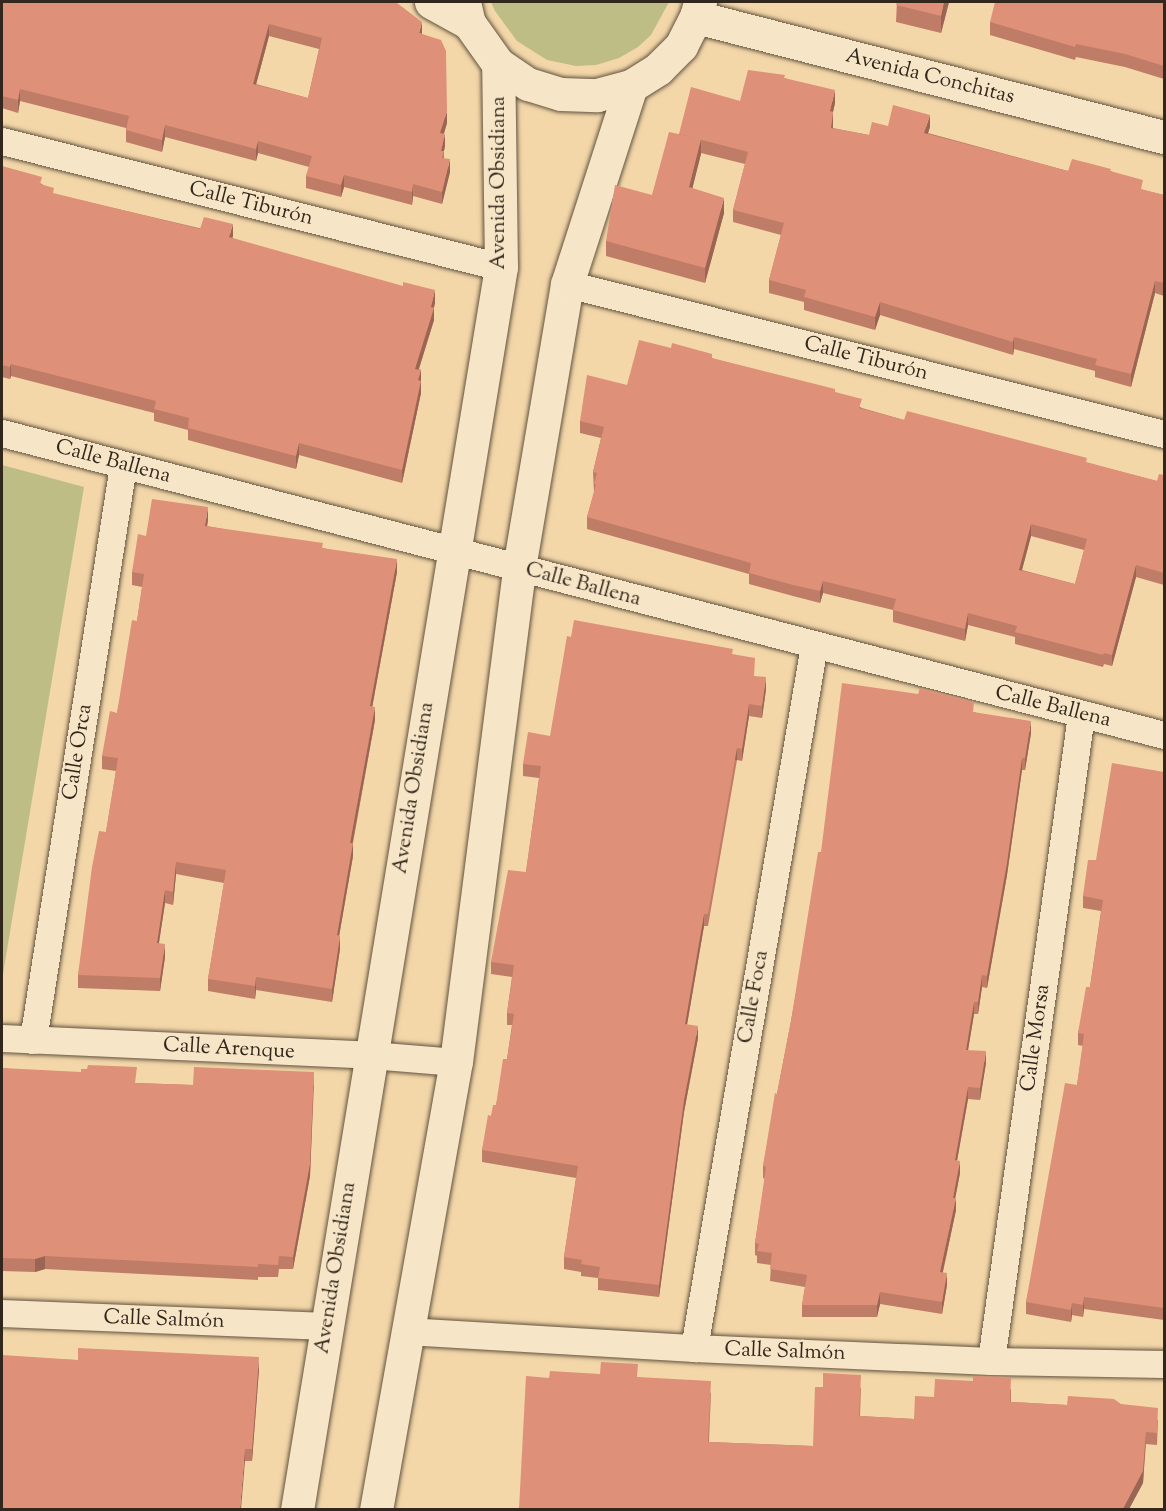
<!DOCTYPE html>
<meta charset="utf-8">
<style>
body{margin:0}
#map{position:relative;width:1166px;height:1511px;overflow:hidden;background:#f3d7a9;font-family:"Sorts Mill Goudy",serif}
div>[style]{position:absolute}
.green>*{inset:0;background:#bebd86}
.roads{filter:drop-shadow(0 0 2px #62533f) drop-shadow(0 0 2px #62533f)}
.minor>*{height:27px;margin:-13.5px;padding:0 13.5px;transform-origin:13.5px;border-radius:13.5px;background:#f7e5c7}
.tertiary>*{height:33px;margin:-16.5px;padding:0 16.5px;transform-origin:16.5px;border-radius:16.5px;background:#f7e5c7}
.wall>*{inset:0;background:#bf7c67}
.shaded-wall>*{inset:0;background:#9b6554;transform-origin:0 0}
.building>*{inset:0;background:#de9078}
span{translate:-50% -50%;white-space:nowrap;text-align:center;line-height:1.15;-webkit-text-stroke:4.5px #f7e5c7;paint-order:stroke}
.street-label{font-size:21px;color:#31271c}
.frame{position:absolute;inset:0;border:3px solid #31271c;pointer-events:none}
</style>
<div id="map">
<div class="green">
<i style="clip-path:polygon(491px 2px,669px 2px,651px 35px,638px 47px,619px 58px,596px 65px,576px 66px,547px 60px,517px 41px,495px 11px)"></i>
<i style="clip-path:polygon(2px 465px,84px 487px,2px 980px)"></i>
</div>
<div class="roads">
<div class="minor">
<i style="left:2px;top:141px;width:515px;rotate:14.17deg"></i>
<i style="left:567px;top:284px;width:616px;rotate:14.1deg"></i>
<i style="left:2px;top:433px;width:1201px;rotate:14.57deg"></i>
<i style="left:2px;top:1038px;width:369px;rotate:2.6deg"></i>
<i style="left:371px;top:1055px;width:85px;rotate:4.7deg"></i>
<i style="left:33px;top:1040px;width:582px;rotate:-81.1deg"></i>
<i style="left:2px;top:1313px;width:324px;rotate:2.3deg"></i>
<i style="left:406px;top:1331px;width:289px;rotate:3.4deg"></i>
<i style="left:694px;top:1348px;width:297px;rotate:2.5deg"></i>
<i style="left:991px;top:1361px;width:173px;rotate:1deg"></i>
<i style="left:694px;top:1348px;width:713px;rotate:-80.31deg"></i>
<i style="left:991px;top:1361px;width:652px;rotate:-82.07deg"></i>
</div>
<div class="tertiary">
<i style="left:431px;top:2px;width:43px;rotate:28.9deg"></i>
<i style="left:464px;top:2px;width:22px;rotate:77deg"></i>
<i style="left:469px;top:23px;width:50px;rotate:54.7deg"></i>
<i style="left:498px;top:64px;width:36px;rotate:34deg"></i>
<i style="left:528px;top:84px;width:34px;rotate:17deg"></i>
<i style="left:561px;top:94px;width:36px;rotate:2deg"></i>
<i style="left:597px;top:95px;width:35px;rotate:-15deg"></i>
<i style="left:631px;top:86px;width:32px;rotate:-32deg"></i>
<i style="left:658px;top:69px;width:33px;rotate:-45deg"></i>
<i style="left:681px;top:46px;width:33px;rotate:-63deg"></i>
<i style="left:696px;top:17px;width:16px;rotate:-75deg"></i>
<i style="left:696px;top:17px;width:483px;rotate:14.4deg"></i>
<i style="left:297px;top:1510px;width:1260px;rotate:-80.68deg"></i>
<i style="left:501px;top:267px;width:203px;rotate:-90.8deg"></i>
<i style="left:376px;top:1510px;width:455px;rotate:-79.9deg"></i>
<i style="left:456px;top:1062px;width:498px;rotate:-82.7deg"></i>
<i style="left:519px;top:568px;width:288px;rotate:-80.4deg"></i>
<i style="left:567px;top:284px;width:208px;rotate:-72.1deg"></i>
</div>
</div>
<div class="wall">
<i style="clip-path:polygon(evenodd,2px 2px,422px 34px,447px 123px,444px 134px,445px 146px,444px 151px,444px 158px,450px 172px,442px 204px,413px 196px,412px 205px,344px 187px,341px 197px,306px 188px,306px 176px,309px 167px,258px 153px,256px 161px,165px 137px,162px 152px,126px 142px,126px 128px,20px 101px,18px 113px,2px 108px,2px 2px,269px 36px,319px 49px,308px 98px,256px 84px,269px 36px)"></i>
<i style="clip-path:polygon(897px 2px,949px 2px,941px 33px,896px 22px)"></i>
<i style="clip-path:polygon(1164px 2px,1164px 79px,1125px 67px,1076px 57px,1075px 60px,990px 35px,990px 22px)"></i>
<i style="clip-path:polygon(785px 78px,835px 103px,833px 112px,833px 128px,869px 135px,888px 126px,930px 127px,928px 133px,1068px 171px,1111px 171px,1143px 190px,1164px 195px,1164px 296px,1155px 293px,1131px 387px,1095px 377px,1095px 371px,1014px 349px,1013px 355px,880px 315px,875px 330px,804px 310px,804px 302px,769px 293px,769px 280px,781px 235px,733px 222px,733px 210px,745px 164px,701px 153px,692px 188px,724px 213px,705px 283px,606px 256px,606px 241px,652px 195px,679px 134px,740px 101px)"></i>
<i style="clip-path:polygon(2px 166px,42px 184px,54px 194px,233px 236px,232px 238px,435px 303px,434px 308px,434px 320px,419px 369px,421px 370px,421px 393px,402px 483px,299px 455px,296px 469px,188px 440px,188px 430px,154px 421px,154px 413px,11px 376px,10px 379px,2px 377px)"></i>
<i style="clip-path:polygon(evenodd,671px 348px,835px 392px,862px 408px,904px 420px,1087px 463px,1157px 481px,1164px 475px,1164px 585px,1136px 577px,1112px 666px,1104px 664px,1103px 667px,1015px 644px,1015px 637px,968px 625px,965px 641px,893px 622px,893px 610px,823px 593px,820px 603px,793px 596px,749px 584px,749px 574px,587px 529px,587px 517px,594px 493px,593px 472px,601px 438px,580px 433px,580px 421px,627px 385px,671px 348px,1031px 536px,1084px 550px,1075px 584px,1022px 570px,1031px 536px)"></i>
<i style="clip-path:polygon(208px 520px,207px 526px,323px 548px,397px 572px,372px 707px,375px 720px,353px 843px,353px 856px,339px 936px,340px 949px,332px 1002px,256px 990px,255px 999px,208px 991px,208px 979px,224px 883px,176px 874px,173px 905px,165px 903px,159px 943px,165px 957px,160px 991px,78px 988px,78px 975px,106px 832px,116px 771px,102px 769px,102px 756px,117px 713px,137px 621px,142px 587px,132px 585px,132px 572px,146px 536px)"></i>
<i style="clip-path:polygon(733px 655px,754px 676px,766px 689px,762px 718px,749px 716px,742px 761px,737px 760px,708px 926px,704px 926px,687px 1025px,698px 1038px,684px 1112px,659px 1297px,598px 1290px,598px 1278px,581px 1276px,581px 1272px,564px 1269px,564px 1257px,576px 1178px,482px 1162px,482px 1150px,491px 1116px,496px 1105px,507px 1059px,512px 1025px,507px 1025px,507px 1013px,512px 977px,491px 974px,491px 962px,526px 872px,539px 778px,523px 776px,523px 764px,550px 736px)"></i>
<i style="clip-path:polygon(974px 712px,1031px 733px,1025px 770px,1022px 770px,1007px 875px,987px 988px,982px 987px,978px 1014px,974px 1014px,968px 1050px,986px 1063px,980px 1100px,968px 1099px,957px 1161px,960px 1173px,955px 1198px,956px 1210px,943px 1272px,947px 1285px,942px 1314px,880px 1304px,877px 1317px,802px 1317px,802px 1305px,805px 1287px,770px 1281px,771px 1265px,757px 1263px,757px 1256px,755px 1255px,755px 1243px,765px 1179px,763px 1178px,763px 1166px,791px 1021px,821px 852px)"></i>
<i style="clip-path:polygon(1164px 772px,1164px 1320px,1084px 1309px,1083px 1317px,1072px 1315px,1071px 1322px,1026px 1314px,1026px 1302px,1077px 1085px,1083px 1046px,1078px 1045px,1078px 1033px,1090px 987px,1101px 911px,1083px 908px,1083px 896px,1096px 860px)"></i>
<i style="clip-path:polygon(2px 1068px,136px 1083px,193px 1085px,314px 1085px,310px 1176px,293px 1269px,279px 1269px,278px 1277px,258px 1277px,258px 1280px,45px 1269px,35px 1272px,2px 1271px)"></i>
<i style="clip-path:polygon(55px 1359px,259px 1369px,252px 1461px,245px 1461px)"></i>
<i style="clip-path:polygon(600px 1374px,637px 1377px,711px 1393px,709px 1442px,813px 1446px,861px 1387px,860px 1416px,914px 1419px,934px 1397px,1011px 1389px,1011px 1402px,1067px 1405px,1121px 1404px,1158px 1420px,1157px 1445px,1146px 1444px,1143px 1483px,1129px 1509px,519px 1509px,549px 1378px)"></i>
</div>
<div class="shaded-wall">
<i style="clip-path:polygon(944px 2px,949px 2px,941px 33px,941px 16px)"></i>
<i style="clip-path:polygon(422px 22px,422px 34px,419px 33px)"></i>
<i style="clip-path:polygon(269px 24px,269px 36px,253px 96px,253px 84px)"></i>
<i style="clip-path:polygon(20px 89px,20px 101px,18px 113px,18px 100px)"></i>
<i style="clip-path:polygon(835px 90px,835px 103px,830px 124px,830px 111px)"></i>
<i style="clip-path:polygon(447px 111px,447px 123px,440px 145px,440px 133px)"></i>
<i style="clip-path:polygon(833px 112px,833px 125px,831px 140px,831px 128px)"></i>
<i style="clip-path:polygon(930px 115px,930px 127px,924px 145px,924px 133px)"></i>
<i style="clip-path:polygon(165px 125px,165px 137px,162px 152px,162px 140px)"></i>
<i style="clip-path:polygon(445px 134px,445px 146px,441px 163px,441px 151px)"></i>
<i style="clip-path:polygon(701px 139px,701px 154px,689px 202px,689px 187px)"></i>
<i style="clip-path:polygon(258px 141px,258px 153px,256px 161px,256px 149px)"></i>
<i style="clip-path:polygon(450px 159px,450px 172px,442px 204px,442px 192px)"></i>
<i style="clip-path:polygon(344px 175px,344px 187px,341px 197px,341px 185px)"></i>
<i style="clip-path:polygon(413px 184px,413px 196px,412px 205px,412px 192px)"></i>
<i style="clip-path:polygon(724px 198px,724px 213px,705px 283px,705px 268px)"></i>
<i style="clip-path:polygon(233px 224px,233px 236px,229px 250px,229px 237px)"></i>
<i style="clip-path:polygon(1155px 281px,1155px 293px,1131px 387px,1131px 374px)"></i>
<i style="clip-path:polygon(435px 290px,435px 303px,433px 310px,434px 308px,434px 320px,415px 381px,415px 369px)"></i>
<i style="clip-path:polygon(880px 302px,880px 315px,875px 330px,875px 317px)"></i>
<i style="clip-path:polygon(1014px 337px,1014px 349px,1013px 355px,1013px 342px)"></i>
<i style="clip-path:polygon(11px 364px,11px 376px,10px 379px,10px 367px)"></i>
<i style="clip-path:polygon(421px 370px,421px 393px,402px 483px,402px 470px,418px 380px)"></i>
<i style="clip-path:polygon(299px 443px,299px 455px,296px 469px,296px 456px)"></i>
<i style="clip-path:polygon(208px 507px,208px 520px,205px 539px,205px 526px)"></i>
<i style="clip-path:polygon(1031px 524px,1031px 536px,1019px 581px,1019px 570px)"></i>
<i style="clip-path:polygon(397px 559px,397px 572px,370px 719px,370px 706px)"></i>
<i style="clip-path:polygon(1136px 565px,1136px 577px,1112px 666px,1112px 655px)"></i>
<i style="clip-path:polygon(823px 581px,823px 593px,820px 603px,820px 591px)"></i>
<i style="clip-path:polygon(968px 613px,968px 625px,965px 641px,965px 629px)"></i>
<i style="clip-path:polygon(766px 677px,766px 689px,762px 718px,762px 706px)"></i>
<i style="clip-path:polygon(749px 704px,749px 716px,742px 761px,742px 749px)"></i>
<i style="clip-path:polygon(375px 707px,375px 720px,350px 856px,350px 843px)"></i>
<i style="clip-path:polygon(1031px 721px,1031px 733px,1025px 770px,1025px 758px)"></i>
<i style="left:737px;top:748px;width:12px;height:169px;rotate:90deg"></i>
<i style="clip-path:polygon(1022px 758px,1022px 770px,1007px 875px,987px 988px,987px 976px)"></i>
<i style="clip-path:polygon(353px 843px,353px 856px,337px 948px,337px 935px)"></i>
<i style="clip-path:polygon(176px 862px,176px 874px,173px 905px,173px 892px)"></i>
<i style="clip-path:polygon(165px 890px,165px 903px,157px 955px,157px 943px)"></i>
<i style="clip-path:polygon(704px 914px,704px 926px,685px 1036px,685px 1024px)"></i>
<i style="clip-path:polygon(340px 936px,340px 949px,332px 1002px,332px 989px)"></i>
<i style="clip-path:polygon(165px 944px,165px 957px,160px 991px,160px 978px)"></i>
<i style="clip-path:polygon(982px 975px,982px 987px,978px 1014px,978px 1002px)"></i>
<i style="clip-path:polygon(256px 977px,256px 990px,255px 999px,255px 986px)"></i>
<i style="clip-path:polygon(974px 1002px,974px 1014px,966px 1062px,966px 1050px)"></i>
<i style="clip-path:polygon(698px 1026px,698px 1038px,684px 1112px,659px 1297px,659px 1285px,684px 1100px)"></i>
<i style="clip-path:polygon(986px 1051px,986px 1063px,980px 1100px,980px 1088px)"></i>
<i style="clip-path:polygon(314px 1072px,310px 1176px,293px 1269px,293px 1257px)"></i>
<i style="clip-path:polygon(968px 1087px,968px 1099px,955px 1172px,955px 1160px)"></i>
<i style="clip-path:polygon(960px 1161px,960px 1173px,953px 1210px,953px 1198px)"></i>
<i style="clip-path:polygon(956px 1198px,956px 1210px,940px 1284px,940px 1272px)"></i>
<i style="clip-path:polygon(45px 1256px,45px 1269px,35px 1272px,35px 1259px)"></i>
<i style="clip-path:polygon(947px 1273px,947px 1285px,942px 1314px,942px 1302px)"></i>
<i style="clip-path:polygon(880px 1292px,880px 1304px,877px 1317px,877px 1305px)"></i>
<i style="clip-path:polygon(1084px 1297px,1084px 1309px,1083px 1317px,1083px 1305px)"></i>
<i style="clip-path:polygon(1072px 1303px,1072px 1315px,1071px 1322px,1071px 1310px)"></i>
<i style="clip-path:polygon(259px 1357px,259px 1369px,252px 1461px,252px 1449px)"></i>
<i style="clip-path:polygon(1146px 1432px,1143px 1483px,1129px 1509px,1123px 1509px)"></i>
<i style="clip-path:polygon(245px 1449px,245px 1461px,241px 1509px,240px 1509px)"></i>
</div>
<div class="building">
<i style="clip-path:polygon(evenodd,2px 2px,392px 2px,397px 3px,422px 22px,419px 33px,441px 40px,446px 51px,447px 111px,440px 133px,445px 134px,441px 151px,444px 151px,442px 158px,450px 159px,442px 192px,413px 184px,412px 192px,344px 175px,341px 185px,306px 176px,312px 156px,258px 141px,256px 149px,165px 125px,162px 140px,126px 130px,129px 116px,20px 89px,18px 100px,2px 96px,2px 2px,269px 24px,322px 38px,308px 98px,253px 84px,269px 24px)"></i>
<i style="clip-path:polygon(897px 2px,944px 2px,941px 16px,896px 5px)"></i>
<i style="clip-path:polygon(995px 2px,1164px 2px,1164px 66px,1125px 54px,1076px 44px,1075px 47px,990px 22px)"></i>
<i style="clip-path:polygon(748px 70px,785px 75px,784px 78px,835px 90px,830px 111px,833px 112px,831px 128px,869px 135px,872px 122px,888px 126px,893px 105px,930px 115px,924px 133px,1068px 171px,1072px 159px,1111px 169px,1110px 171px,1143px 180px,1141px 189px,1164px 195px,1164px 283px,1155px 281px,1131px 374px,1095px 365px,1097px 359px,1014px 337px,1013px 342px,880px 302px,875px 317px,804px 297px,806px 290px,769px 280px,784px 223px,733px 210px,748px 152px,679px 134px,691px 87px,740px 101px)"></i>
<i style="clip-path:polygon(669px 132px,701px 139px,689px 187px,724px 198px,705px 268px,606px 241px,615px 185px,652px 195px)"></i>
<i style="clip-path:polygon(2px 166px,42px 177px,40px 184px,54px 188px,53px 193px,200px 229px,204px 217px,233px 224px,229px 237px,403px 286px,403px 282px,435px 290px,431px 307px,434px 308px,415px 369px,421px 370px,418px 380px,421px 381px,402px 470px,299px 443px,296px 456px,188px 428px,189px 418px,154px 409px,156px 401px,11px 364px,10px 367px,2px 365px)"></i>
<i style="clip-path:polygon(evenodd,639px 340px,671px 348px,672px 343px,712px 354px,712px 358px,835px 389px,835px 392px,862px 399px,859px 408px,904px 420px,907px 411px,1087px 458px,1086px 462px,1157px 481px,1159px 474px,1164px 475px,1164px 573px,1136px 565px,1112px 655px,1104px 653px,1103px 655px,1015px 632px,1017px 626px,968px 613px,965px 629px,893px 610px,896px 599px,823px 581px,820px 591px,793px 585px,749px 573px,751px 563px,587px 517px,596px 484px,594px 484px,597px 473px,593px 472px,604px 427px,580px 421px,587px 375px,627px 385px,639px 340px,1031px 524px,1087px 539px,1075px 584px,1019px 570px,1031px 524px)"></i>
<i style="clip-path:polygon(152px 499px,208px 507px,205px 526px,323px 543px,322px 548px,397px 559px,370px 706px,375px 707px,350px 843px,353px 843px,337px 935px,340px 936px,332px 989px,256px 977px,255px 986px,208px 979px,226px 870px,176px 862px,173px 892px,165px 890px,157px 943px,165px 944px,160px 978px,78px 975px,92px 867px,99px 831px,106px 832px,118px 758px,102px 756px,110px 711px,117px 713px,132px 620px,137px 621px,144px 574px,132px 572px,138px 534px,146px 536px)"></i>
<i style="clip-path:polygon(574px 620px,733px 649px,732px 654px,755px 658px,754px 676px,766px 677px,762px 706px,749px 704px,742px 749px,737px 748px,708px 914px,704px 914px,685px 1024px,698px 1026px,684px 1100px,659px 1285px,598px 1278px,600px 1267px,581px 1264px,582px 1260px,564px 1257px,578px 1166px,482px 1150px,488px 1115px,491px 1116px,493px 1105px,496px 1105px,503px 1059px,507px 1059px,514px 1014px,507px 1013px,514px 965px,491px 962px,508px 870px,526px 872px,541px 766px,523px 764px,528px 732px,550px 736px,567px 636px,571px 637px)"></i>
<i style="clip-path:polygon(842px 683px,918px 694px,920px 688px,974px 702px,973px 712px,1031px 721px,1025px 758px,1022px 758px,1007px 863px,987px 976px,982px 975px,978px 1002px,974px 1002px,966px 1050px,986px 1051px,980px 1088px,968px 1087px,955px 1160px,960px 1161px,953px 1198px,956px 1198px,940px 1272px,947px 1273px,942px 1302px,880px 1292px,877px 1305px,802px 1305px,807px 1275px,770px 1269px,772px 1253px,757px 1251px,759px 1244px,755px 1243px,766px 1167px,763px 1166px,775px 1093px,777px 1094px,791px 1021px,818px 852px,821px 852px)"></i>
<i style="clip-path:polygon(1112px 763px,1164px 772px,1164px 1308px,1084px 1297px,1083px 1305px,1072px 1303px,1071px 1310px,1026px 1302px,1065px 1083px,1077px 1085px,1084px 1034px,1078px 1033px,1086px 987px,1090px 987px,1103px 900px,1083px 896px,1088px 860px,1096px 860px)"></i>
<i style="clip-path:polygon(88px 1065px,137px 1067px,135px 1083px,193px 1085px,194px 1067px,314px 1072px,310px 1164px,293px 1257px,279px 1256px,278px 1265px,258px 1264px,258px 1267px,45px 1256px,35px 1259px,2px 1258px,2px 1068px,81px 1072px,81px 1069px,87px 1069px)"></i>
<i style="clip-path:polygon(78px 1348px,259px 1357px,252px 1449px,245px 1449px,240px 1509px,2px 1509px,2px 1355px,78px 1360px)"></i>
<i style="clip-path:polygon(601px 1362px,638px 1364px,637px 1377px,711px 1381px,708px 1442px,813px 1446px,815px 1387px,823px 1387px,823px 1373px,861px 1375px,859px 1416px,914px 1419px,915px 1396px,934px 1397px,935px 1379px,973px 1381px,973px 1376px,1011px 1377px,1010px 1402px,1067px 1405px,1068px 1396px,1114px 1399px,1121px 1404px,1158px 1408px,1157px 1433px,1146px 1432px,1143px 1471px,1123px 1509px,519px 1509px,526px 1376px,549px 1378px,550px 1371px,600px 1374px)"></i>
</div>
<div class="street-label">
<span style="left:930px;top:77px;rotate:14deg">Avenida Conchitas</span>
<span style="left:499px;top:183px;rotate:-90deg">Avenida Obsidiana</span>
<span style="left:251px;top:204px;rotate:14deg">Calle Tiburón</span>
<span style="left:866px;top:359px;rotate:14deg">Calle Tiburón</span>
<span style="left:113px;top:462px;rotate:15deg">Calle Ballena</span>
<span style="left:583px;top:585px;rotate:15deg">Calle Ballena</span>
<span style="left:1053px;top:707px;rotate:14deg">Calle Ballena</span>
<span style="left:78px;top:752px;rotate:-81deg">Calle Orca</span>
<span style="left:414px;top:788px;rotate:-81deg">Avenida Obsidiana</span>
<span style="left:754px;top:997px;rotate:-80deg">Calle Foca</span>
<span style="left:1036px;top:1038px;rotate:-82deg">Calle Morsa</span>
<span style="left:229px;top:1049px;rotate:3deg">Calle Arenque</span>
<span style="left:336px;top:1268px;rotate:-81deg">Avenida Obsidiana</span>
<span style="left:164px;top:1320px;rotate:2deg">Calle Salmón</span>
<span style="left:785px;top:1352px;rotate:2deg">Calle Salmón</span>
</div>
<div class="frame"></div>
</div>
